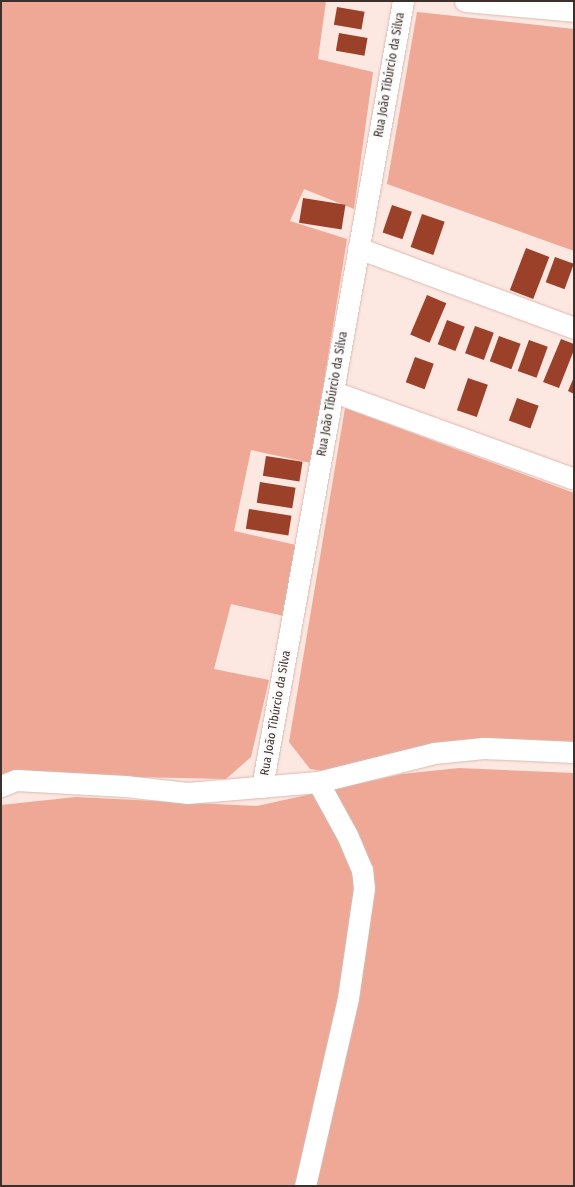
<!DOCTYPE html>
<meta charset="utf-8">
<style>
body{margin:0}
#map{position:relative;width:575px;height:1187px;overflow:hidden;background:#fde7e1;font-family:"Fira Sans Condensed",sans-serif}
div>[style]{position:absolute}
.green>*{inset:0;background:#eea895}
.building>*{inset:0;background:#9b412a;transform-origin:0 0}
.roads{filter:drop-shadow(0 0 1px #dbb9b0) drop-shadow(0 0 1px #dbb9b0)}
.minor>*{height:21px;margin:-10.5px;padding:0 10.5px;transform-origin:10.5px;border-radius:10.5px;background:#fff}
span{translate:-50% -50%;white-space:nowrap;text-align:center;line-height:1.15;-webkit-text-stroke:4px #fafafa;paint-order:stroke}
.street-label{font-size:12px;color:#3d302c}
.frame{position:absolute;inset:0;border:2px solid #3d302c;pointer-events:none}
</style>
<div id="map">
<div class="green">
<i style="clip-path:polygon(1px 1px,326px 1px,318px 59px,373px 72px,354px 209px,304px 189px,290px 221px,347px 239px,311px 463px,251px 450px,234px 531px,296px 545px,284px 616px,231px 604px,214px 669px,269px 680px,251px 757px,226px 779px,1px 774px)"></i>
<i style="clip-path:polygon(417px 12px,574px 29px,574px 251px,387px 184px)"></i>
<i style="clip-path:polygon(345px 408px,574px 493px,574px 747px,329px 772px,310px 769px,289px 742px)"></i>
<i style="clip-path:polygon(459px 768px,574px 773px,574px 1186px,1px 1186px,1px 805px,76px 797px,257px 806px,402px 774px)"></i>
</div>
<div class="building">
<i style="left:337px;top:7px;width:28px;height:18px;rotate:10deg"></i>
<i style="left:339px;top:33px;width:29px;height:18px;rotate:10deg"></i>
<i style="left:303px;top:198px;width:43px;height:25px;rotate:9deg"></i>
<i style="left:392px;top:205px;width:21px;height:29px;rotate:19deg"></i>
<i style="left:422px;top:214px;width:24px;height:35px;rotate:19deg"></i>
<i style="left:526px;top:248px;width:25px;height:45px;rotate:21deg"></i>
<i style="left:555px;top:257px;width:20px;height:27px;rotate:20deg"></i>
<i style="left:427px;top:295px;width:21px;height:43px;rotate:23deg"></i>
<i style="left:447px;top:320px;width:19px;height:26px;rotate:21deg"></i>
<i style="left:475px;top:326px;width:20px;height:29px;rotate:20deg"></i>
<i style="left:499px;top:336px;width:23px;height:27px;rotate:20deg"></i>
<i style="clip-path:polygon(561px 339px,574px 344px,574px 350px,559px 388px,543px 382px)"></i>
<i style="left:529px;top:340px;width:20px;height:33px;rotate:20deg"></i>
<i style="left:415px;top:357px;width:20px;height:27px;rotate:20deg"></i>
<i style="clip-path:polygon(574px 377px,574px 394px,568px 391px)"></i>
<i style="left:468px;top:378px;width:21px;height:34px;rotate:19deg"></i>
<i style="left:517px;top:398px;width:23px;height:24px;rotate:20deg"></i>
<i style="left:266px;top:456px;width:37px;height:20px;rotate:9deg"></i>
<i style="left:260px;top:482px;width:36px;height:21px;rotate:9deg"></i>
<i style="left:249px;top:509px;width:43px;height:20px;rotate:9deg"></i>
</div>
<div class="roads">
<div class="minor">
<i style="left:465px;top:1px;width:109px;rotate:5.2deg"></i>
<i style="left:358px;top:248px;width:230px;rotate:20.3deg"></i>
<i style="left:334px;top:392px;width:255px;rotate:19.9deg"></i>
<i style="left:1px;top:786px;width:16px;rotate:-22deg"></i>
<i style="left:16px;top:780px;width:109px;rotate:3.2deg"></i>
<i style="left:125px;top:786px;width:62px;rotate:6.4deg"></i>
<i style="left:187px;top:793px;width:131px;rotate:-4.8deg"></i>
<i style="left:318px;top:782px;width:120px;rotate:-14deg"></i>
<i style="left:434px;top:753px;width:50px;rotate:-5.7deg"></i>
<i style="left:484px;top:748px;width:90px;rotate:2.5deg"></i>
<i style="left:262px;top:787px;width:799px;rotate:-79.83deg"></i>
<i style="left:305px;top:1186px;width:193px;rotate:-77.1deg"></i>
<i style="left:348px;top:998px;width:111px;rotate:-81.7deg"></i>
<i style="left:364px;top:888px;width:18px;rotate:-96deg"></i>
<i style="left:362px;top:870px;width:38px;rotate:-113deg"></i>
<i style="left:347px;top:835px;width:60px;rotate:-118.7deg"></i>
</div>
</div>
<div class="street-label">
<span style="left:390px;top:75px;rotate:-80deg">Rua João Tibúrcio da Silva</span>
<span style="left:333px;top:394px;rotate:-80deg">Rua João Tibúrcio da Silva</span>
<span style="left:276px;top:713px;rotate:-80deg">Rua João Tibúrcio da Silva</span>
</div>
<div class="frame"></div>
</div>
